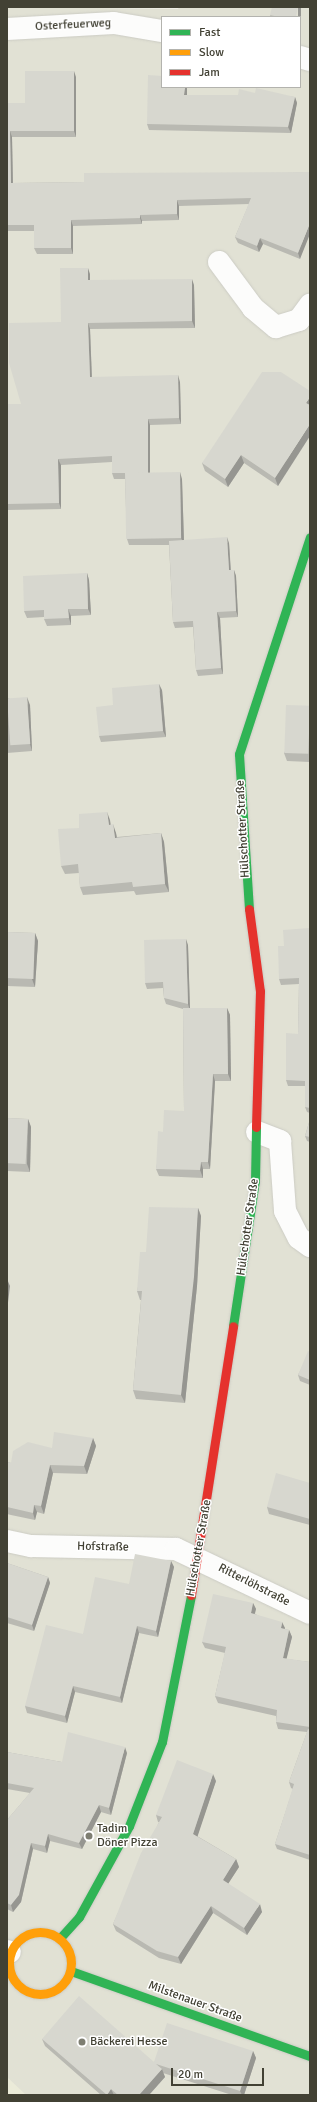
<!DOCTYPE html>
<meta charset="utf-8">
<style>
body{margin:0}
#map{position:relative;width:317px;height:2102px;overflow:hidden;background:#eeeee6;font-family:Signika,sans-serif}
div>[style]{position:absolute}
.residential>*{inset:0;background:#e1e1d4}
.education>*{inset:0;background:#ebebd9}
.roads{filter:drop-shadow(0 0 1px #ccccc4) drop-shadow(0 0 1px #ccccc4)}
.street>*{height:22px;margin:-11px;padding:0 11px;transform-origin:11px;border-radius:11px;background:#fcfcfb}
.fast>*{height:9px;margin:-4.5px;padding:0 4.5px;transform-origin:4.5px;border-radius:4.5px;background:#30b455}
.slow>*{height:9px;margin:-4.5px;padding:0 4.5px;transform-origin:4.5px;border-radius:4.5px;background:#ff9f0a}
.slow>.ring{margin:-4.5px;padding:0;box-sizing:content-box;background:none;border:9px solid #ff9f0a;border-radius:50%}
.jam>*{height:9px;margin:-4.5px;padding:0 4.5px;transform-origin:4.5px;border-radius:4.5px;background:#e5322d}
.wall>*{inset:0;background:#b9b9b2}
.shaded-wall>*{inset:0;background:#969691;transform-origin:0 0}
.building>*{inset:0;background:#d7d7cf;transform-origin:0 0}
.dots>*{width:11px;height:11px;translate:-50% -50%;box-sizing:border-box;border:2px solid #fff;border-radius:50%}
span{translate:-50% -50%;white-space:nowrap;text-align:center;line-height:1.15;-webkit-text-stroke:3px #fff;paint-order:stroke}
.street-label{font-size:12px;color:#424134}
.poi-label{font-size:12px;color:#424134}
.left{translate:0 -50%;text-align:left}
.frame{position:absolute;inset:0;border:8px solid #424134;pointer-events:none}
.legend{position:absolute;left:161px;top:16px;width:140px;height:72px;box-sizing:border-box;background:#fff;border:1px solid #b3b3ae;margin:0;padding:5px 7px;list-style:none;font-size:12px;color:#424134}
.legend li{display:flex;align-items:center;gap:8px;height:20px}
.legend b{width:20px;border:1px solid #b3b3ae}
.scale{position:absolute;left:171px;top:2068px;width:93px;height:18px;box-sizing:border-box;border:2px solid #424134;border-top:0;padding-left:5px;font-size:12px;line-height:14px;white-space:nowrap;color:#424134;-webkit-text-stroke:3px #fff;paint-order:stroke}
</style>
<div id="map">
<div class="residential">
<i style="clip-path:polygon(evenodd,7px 7px,178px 9px,179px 7px,310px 7px,310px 2095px,7px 2095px,7px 7px,162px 17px,300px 17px,300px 87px,162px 87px,162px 17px)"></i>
</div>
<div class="education">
<i style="clip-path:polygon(7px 2077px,26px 2095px,7px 2095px)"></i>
</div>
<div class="roads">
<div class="street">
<i style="left:7px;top:29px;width:107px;rotate:-3.2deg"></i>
<i style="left:114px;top:23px;width:49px;rotate:9.5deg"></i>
<i style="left:300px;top:57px;width:10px;rotate:17deg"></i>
<i style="left:219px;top:262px;width:57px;rotate:53.5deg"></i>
<i style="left:253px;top:308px;width:30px;rotate:40deg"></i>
<i style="left:276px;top:327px;width:24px;rotate:-17deg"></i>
<i style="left:299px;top:320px;width:19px;rotate:-54deg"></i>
<i style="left:257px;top:1132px;width:25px;rotate:21deg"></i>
<i style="left:280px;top:1141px;width:70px;rotate:85.9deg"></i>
<i style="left:285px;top:1211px;width:30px;rotate:63deg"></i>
<i style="left:299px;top:1238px;width:14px;rotate:36deg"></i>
<i style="left:7px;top:1541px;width:25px;rotate:12deg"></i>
<i style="left:31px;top:1546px;width:145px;rotate:1.2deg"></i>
<i style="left:176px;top:1549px;width:148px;rotate:25.5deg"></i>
<i style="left:7px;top:1951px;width:3px;rotate:18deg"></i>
</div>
<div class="fast">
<i style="left:249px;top:909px;width:155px;rotate:-93.7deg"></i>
<i style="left:239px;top:754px;width:228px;rotate:-71.9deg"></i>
<i style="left:233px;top:1326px;width:147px;rotate:-81.4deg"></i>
<i style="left:255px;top:1181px;width:54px;rotate:-88.9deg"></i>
<i style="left:60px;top:1938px;width:28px;rotate:-48deg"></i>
<i style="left:79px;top:1917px;width:104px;rotate:-61.2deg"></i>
<i style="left:129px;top:1826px;width:90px;rotate:-68.6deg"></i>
<i style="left:162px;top:1742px;width:150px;rotate:-78.8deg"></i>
<i style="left:71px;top:1971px;width:254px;rotate:19.6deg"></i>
</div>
<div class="slow">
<i class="ring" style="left:9px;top:1932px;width:53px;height:53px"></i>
</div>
<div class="jam">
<i style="left:249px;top:909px;width:83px;rotate:82.4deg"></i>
<i style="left:260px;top:991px;width:136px;rotate:91.7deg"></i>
<i style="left:191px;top:1595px;width:272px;rotate:-81.1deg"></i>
</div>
</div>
<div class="wall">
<i style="clip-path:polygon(270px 15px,299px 17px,271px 17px)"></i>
<i style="clip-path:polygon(76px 77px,76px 137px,12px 137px,13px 183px,84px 182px,310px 172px,300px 259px,263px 244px,259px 252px,238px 243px,235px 237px,249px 204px,179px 206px,179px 220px,142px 221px,142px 224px,73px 226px,73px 254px,37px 254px,34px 248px,34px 231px,7px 231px,7px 103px,25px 103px)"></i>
<i style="clip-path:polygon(187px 87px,187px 95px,238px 95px,255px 93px,295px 97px,297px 103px,291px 133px,149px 130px,147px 124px)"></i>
<i style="clip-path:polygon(90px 274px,90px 280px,194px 285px,195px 328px,90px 329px,92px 377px,180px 382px,181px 424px,150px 425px,150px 473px,182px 479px,184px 540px,229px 543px,231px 570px,234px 570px,236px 576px,238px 617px,220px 618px,223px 674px,198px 676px,196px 670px,193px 627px,175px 628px,173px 622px,169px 545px,129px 545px,127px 539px,125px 479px,114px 479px,112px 473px,112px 462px,61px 465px,61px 509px,7px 510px,7px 404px,21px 404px,61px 322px)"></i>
<i style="clip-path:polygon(310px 391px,278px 486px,244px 463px,228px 487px,205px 471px,202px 463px)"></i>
<i style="clip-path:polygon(87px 573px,89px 580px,91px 615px,71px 616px,71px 625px,47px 626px,44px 619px,44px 617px,27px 618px,24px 611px)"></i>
<i style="clip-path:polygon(162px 690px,166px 737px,101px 742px,99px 736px,113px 705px)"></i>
<i style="clip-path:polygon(7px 698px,30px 705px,32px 751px,7px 753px)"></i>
<i style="clip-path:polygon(310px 706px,310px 762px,287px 761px,284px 753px)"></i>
<i style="clip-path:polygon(110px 820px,110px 825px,116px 833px,117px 837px,161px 833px,164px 842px,169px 892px,136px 895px,134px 891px,83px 895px,80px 887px,79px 873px,65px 874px,61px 866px,79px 828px)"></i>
<i style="clip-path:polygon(310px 928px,310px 1113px,307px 1112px,305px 1107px,305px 1086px,288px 1086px,286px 1080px,298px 1034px,299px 984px,281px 985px,279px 979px,284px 946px)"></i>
<i style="clip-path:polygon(7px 932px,35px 933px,38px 941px,35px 987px,7px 986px)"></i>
<i style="clip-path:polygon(188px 945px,190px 1008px,227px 1008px,230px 1015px,231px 1081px,215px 1081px,210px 1169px,203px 1169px,203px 1178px,159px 1176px,156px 1169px,163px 1132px,184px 1111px,183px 1009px,166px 1004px,164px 998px,163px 988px,147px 989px,145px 983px)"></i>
<i style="clip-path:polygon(7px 1118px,28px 1119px,31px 1127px,30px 1172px,7px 1171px)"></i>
<i style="clip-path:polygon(310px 1119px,310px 1142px,307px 1141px,305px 1136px)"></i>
<i style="clip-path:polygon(198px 1208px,201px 1216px,197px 1286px,185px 1403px,136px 1399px,133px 1390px,141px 1300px,140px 1300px,137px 1291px,146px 1252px)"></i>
<i style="clip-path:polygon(310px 1352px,310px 1385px,300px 1381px,298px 1375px)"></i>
<i style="clip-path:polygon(93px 1438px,96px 1446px,87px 1474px,53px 1473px,44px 1514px,37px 1512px,35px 1520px,11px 1515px,7px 1514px,7px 1462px,11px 1463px,52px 1448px)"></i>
<i style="clip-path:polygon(310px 1483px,310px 1525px,269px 1514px,267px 1507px)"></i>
<i style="clip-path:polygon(171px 1561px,174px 1567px,158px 1637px,139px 1633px,122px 1703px,75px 1692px,67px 1723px,27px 1713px,25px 1706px,83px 1634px,129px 1584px)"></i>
<i style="clip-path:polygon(7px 1563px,48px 1577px,50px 1583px,34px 1631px,7px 1623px)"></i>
<i style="clip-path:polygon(253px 1603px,256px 1609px,255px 1614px,285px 1628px,284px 1629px,289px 1630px,292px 1637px,286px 1659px,310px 1662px,310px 1860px,277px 1849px,275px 1844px,293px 1789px,291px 1788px,289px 1782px,307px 1732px,278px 1729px,276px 1722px,276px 1716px,218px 1703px,215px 1696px,225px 1653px,205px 1648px,202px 1642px)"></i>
<i style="clip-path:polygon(7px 1752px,62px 1762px,127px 1753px,111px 1815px,101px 1812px,82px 1849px,50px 1841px,47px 1853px,33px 1849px,21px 1902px,13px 1912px,7px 1909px,7px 1820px,30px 1793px,7px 1789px)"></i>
<i style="clip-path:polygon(216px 1781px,197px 1836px,236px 1859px,239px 1867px,228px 1884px,262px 1912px,247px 1935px,213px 1913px,181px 1964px,159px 1958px,116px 1931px,113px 1924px,159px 1822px,158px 1822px,156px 1815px)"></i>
<i style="clip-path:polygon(42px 2039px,154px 2062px,253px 2051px,256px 2058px,244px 2095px,232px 2095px,163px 2073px,165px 2077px,149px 2095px,101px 2095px,45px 2046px)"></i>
</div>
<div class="shaded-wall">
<i style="left:298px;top:7px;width:3px;height:10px"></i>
<i style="clip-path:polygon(74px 71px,76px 77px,76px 137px,74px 131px)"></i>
<i style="clip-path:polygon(185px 87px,187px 87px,187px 102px,184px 95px)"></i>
<i style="clip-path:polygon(295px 97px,297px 103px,291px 133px,288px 127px)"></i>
<i style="clip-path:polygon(10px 131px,12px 137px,13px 189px,11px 183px)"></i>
<i style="clip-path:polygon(177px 200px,179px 206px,179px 220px,177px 214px)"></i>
<i style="clip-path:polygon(140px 215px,142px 221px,142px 224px,140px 218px)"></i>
<i style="clip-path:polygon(71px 220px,73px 226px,73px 254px,71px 248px)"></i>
<i style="clip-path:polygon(310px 223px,310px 234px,300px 259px,298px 253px)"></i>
<i style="clip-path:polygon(260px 238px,263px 244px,259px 252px,257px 246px)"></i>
<i style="clip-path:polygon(88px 268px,90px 274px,90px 286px,88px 280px)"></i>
<i style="clip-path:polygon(192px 279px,194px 285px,195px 328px,192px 321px)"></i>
<i style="clip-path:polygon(88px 323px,90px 329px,92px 383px,90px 377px)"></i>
<i style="clip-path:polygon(178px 375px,180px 382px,181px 424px,179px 418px)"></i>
<i style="clip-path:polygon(310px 397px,310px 409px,306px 403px)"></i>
<i style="clip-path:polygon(148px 419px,150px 425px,150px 479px,148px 473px)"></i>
<i style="clip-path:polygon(310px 424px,310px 436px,278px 486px,275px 478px)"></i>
<i style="clip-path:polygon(241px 455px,244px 463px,228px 487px,225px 479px)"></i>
<i style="clip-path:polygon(58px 459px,61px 465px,61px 509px,59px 503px)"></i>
<i style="clip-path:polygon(180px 472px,182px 479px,184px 544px,181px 538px)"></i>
<i style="clip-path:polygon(227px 537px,229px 543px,231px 576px,229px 570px)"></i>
<i style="clip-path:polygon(234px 570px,236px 576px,238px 617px,236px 611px)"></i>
<i style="clip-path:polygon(87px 573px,89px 580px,91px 615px,88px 609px)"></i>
<i style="clip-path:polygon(68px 609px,71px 616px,71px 625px,69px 618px)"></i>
<i style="clip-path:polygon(217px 612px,220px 618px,223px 674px,221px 668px)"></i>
<i style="clip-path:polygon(159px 684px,162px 690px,166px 737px,163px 731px)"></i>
<i style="clip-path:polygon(27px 697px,30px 705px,32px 751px,30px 744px)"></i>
<i style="clip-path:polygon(107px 812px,110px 820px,112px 833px,109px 825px)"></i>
<i style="clip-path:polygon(113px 824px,116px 833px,118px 846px,115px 838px)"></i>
<i style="clip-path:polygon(161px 833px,164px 842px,169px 892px,165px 884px)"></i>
<i style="clip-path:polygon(35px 933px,38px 941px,35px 987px,32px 979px)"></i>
<i style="clip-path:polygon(186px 939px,188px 945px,190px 1011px,188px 1004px)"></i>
<i style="clip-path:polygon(227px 1008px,230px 1015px,231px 1081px,228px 1074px)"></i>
<i style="clip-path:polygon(213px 1074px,215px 1081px,210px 1169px,208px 1162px)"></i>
<i style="clip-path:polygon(28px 1119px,31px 1127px,30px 1172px,27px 1164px)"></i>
<i style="clip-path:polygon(201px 1162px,203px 1169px,203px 1178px,200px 1170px)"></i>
<i style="clip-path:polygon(198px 1208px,201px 1216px,197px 1286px,185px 1403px,181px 1395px)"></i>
<i style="clip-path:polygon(7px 1279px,10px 1286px,7px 1311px)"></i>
<i style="clip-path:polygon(93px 1438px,96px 1446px,87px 1474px,84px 1466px)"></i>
<i style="clip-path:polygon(50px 1465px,53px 1473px,44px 1514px,41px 1506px)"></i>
<i style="clip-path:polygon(34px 1505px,37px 1512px,35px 1520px,33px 1513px)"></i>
<i style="clip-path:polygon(171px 1561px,174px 1567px,158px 1637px,156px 1631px)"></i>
<i style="clip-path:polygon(48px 1577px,50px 1583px,34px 1631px,32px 1625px)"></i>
<i style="clip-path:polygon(253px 1603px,256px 1609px,253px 1619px,251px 1613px)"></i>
<i style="clip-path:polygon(282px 1622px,285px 1628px,283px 1634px,281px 1628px)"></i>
<i style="clip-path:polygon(137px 1626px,139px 1633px,122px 1703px,120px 1697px)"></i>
<i style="clip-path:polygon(289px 1630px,292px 1637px,285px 1665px,283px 1658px)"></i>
<i style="clip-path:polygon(73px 1686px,75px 1692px,67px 1723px,65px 1716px)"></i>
<i style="clip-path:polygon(125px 1747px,127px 1753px,111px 1815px,109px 1808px)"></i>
<i style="clip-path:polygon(213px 1774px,216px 1781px,196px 1841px,193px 1834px)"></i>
<i style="clip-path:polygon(99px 1805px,101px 1812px,82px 1849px,79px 1843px)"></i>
<i style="clip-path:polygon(48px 1834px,50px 1841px,47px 1853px,45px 1846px)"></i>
<i style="clip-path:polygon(31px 1843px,33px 1849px,21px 1902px,13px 1912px,11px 1905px)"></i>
<i style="clip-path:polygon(236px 1859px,239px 1867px,226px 1887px,223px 1880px)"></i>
<i style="clip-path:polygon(260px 1904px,262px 1912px,247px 1935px,244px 1928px)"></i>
<i style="clip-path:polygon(211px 1906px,213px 1913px,181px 1964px,178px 1957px)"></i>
<i style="clip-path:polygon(253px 2051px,256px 2058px,244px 2095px,242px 2095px,240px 2091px)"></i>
<i style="clip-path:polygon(162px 2069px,165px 2077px,149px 2095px,139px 2095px)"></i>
<i style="clip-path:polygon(111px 2089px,114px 2095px,107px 2095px)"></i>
</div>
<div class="building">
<i style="clip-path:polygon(272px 7px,298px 7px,296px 17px,279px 17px,270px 15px)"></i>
<i style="clip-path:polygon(25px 71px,74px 71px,74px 131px,10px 131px,11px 183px,84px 182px,84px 173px,310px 172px,310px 223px,298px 253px,260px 238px,257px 246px,235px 237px,251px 198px,177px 200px,177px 214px,140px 215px,140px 218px,71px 220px,71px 248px,34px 248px,34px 225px,7px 225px,7px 103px,25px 103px)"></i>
<i style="clip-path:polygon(148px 75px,162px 76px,162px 87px,185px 87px,184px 95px,238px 95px,239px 89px,255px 93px,256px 88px,295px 97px,288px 127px,147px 124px)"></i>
<i style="clip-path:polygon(60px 268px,88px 268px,88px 280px,192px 279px,192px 321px,88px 323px,90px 377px,178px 375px,179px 418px,148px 419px,148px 473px,112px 473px,112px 456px,58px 459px,59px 503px,7px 504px,7px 404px,21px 404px,9px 363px,9px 323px,61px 322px)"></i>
<i style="clip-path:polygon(262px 372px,281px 372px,310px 391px,310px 397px,306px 403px,310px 405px,310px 424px,275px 478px,241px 455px,225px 479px,202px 463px)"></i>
<i style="left:180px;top:472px;width:66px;height:55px;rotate:89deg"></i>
<i style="clip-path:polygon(227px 537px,229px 570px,234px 570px,236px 611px,217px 612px,221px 668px,196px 670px,193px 621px,173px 622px,169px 541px)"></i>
<i style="clip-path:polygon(87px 573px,88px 609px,68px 609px,69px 618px,44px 619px,44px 610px,24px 611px,23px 576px)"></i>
<i style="clip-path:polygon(159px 684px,163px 731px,99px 736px,96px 707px,113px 705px,112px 688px)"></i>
<i style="left:27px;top:697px;width:47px;height:20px;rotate:86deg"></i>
<i style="left:286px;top:705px;width:24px;height:48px;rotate:2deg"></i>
<i style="clip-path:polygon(107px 812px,109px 825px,113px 824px,115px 838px,161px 833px,165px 884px,133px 887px,132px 882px,80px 887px,78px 864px,61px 866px,58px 829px,79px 828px,79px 814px)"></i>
<i style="clip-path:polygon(310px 928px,310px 1108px,305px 1107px,305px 1081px,286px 1080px,286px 1033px,298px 1034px,299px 978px,279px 979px,278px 946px,284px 946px,283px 930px)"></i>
<i style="left:7px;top:932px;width:28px;height:46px;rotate:2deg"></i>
<i style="clip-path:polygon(186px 939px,188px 1004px,164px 998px,163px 982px,145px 983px,144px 940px)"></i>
<i style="clip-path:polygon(183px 1008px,227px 1008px,228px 1074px,213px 1074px,208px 1162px,201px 1162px,200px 1170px,156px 1169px,158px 1131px,163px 1132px,164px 1110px,184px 1111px)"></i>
<i style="left:7px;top:1118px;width:21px;height:45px;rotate:3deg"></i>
<i style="clip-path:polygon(310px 1119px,310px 1137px,305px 1136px)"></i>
<i style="clip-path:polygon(149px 1207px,198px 1208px,194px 1277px,181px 1395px,133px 1390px,142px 1291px,137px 1291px,140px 1252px,146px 1252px)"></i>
<i style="clip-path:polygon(308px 1351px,310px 1352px,310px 1380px,298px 1375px)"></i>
<i style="clip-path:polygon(54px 1432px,93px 1438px,84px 1466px,50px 1465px,41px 1506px,34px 1505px,33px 1513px,7px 1507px,7px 1462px,11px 1463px,13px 1451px,28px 1442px,52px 1448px)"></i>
<i style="clip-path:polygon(276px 1473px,310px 1483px,310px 1519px,267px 1507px)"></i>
<i style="clip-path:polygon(135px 1554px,171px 1561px,156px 1631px,137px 1626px,120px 1697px,73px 1686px,65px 1716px,25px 1706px,46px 1625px,83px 1634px,95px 1577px,129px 1584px)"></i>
<i style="clip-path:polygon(7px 1563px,48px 1577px,32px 1625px,7px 1617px)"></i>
<i style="clip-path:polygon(213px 1594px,253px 1603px,251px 1613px,282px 1622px,281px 1628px,289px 1630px,283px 1658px,310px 1662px,310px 1727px,276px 1722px,277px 1710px,215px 1696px,226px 1647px,202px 1642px)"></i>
<i style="clip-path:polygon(308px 1729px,310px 1730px,310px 1855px,275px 1844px,294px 1784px,289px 1782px)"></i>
<i style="clip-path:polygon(68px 1732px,125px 1747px,109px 1808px,99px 1805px,79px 1843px,48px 1834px,45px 1846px,31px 1843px,19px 1895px,11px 1905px,7px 1903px,7px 1820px,34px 1788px,7px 1783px,7px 1752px,62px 1762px)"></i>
<i style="clip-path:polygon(177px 1760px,213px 1774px,193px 1834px,236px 1859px,223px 1880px,260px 1904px,244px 1928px,211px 1906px,178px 1957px,157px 1951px,113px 1924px,141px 1853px,162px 1817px,156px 1815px)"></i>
<i style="clip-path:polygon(79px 1996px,154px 2062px,167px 2023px,253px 2051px,240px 2091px,156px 2064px,162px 2069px,139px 2095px,118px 2095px,111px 2089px,107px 2095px,42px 2039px)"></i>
</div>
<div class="dots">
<i style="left:89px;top:1836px;background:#7e7e72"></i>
<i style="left:82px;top:2042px;background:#7e7e72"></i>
</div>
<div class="street-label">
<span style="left:73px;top:25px;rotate:-3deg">Osterfeuerweg</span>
<span style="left:243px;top:829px;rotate:-93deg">Hülschotter Straße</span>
<span style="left:248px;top:1227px;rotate:-82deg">Hülschotter Straße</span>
<span style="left:103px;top:1547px;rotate:1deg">Hofstraße</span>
<span style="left:199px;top:1548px;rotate:-80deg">Hülschotter Straße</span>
<span style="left:254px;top:1585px;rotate:27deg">Ritterlöhstraße</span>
<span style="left:195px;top:2002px;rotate:20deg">Milstenauer Straße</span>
</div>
<div class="poi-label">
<span class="left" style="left:97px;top:1836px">Tadim<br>Döner Pizza</span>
<span class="left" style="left:90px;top:2042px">Bäckerei Hesse</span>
</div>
<div class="frame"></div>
<ul class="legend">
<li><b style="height:5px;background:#30b455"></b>Fast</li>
<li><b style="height:5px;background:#ff9f0a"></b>Slow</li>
<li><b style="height:5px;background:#e5322d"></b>Jam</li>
</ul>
<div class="scale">20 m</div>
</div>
